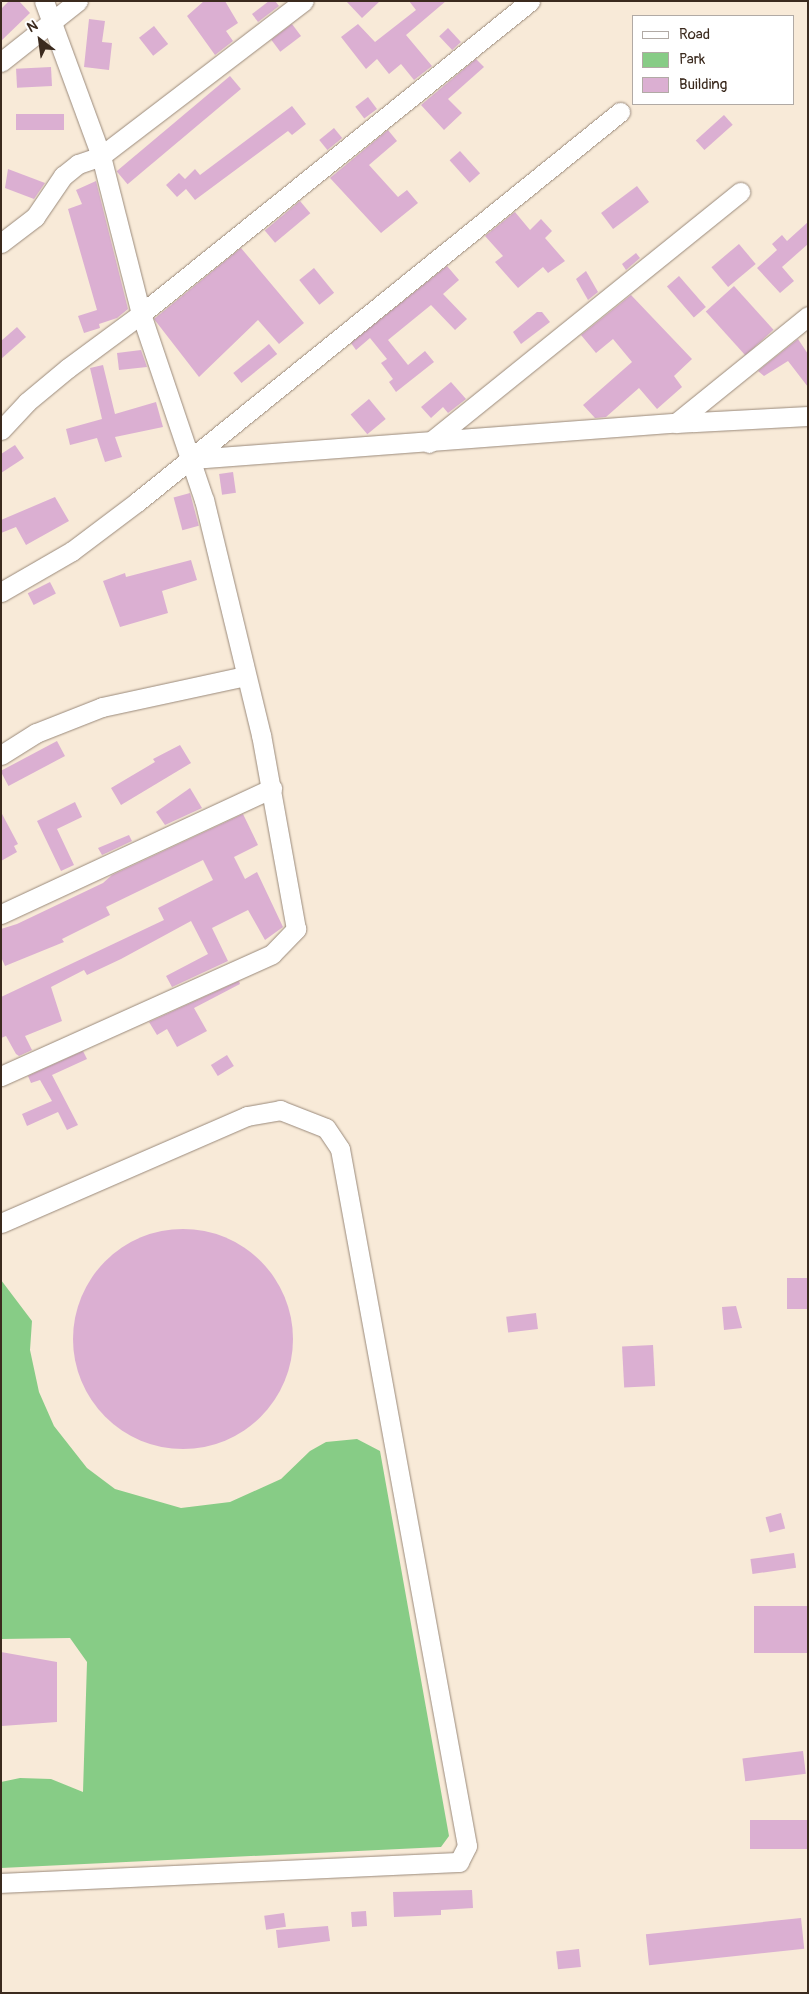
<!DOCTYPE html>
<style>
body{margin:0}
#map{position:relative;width:809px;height:1994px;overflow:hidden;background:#f8ead8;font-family:Pangolin,sans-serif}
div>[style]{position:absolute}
.green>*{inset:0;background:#87cc86}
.building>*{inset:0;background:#dbafd2;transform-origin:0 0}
.round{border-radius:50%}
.roads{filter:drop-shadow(0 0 1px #9a8a7b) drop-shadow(0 0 1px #9a8a7b)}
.minor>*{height:19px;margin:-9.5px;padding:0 9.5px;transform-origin:9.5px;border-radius:9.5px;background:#fff}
span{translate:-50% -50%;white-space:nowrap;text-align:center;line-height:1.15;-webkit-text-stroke:5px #fff;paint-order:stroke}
.frame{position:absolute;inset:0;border:2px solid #3b2a1e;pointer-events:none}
.legend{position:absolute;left:632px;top:15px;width:162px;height:90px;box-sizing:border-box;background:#fff;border:1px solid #b1aaa5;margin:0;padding:6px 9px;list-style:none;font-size:15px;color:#3b2a1e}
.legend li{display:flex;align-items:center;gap:10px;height:25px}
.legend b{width:25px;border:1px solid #b1aaa5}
.north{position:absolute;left:15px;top:15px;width:50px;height:50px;-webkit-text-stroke:4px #fff;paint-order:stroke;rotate:330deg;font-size:14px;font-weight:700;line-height:20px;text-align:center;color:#3b2a1e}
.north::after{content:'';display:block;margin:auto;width:18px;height:22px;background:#3b2a1e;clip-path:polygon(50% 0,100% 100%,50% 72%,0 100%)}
</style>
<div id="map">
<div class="green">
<i style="clip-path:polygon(1px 1280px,32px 1321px,30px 1350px,39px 1392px,54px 1426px,87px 1468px,115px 1489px,181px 1508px,230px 1502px,281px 1479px,310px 1451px,326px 1442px,357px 1439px,380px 1451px,449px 1836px,441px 1847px,1px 1868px,1px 1782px,20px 1778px,51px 1779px,83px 1792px,87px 1662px,70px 1638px,1px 1639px)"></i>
</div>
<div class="building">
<i style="clip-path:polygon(9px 1px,19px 1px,30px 13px,1px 41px,1px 9px)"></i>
<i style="clip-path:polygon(204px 1px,225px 1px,238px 23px,226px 31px,233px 41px,215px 55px,187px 16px)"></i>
<i style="clip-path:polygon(269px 1px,275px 1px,279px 6px,258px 22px,252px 14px)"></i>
<i style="clip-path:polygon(346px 1px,380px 1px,362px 18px)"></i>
<i style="clip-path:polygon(409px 1px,446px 1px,406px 35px,432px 66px,414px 80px,401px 64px,389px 74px,377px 59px,366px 69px,341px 37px,358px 24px,375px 42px,416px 10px)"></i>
<i style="clip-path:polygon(89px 19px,105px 21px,102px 42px,112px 43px,109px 70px,84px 67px)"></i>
<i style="left:292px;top:24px;width:15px;height:26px;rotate:53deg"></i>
<i style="left:154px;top:26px;width:23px;height:19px;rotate:52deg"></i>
<i style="left:448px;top:28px;width:19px;height:12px;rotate:47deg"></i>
<i style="clip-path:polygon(476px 59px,484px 67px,448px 99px,462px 113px,444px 130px,421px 105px)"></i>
<i style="left:51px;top:67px;width:19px;height:35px;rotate:87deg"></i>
<i style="left:230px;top:76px;width:17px;height:148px;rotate:50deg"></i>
<i style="left:368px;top:97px;width:15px;height:16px;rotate:53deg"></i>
<i style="clip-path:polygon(292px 106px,306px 124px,292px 135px,288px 131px,195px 200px,186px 189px,177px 197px,166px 185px,179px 173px,185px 179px,195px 169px,200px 175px)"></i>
<i style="left:16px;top:114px;width:48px;height:16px"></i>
<i style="left:724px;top:115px;width:13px;height:38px;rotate:48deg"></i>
<i style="left:334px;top:128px;width:13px;height:19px;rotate:51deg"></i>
<i style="clip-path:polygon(388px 130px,397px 141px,369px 165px,398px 197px,407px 190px,418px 203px,381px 233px,330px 178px)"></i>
<i style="left:460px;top:151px;width:30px;height:14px;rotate:48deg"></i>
<i style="clip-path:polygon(8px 169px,45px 183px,34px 199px,5px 188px)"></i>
<i style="clip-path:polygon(96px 181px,128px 309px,117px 318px,99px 324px,100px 328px,84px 333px,78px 316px,97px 310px,68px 209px,82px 204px,76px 190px)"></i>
<i style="left:637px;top:186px;width:20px;height:45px;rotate:53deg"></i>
<i style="left:300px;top:201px;width:16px;height:46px;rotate:50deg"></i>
<i style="clip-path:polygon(515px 212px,530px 230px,541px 219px,552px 231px,545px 238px,565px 261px,548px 273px,543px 267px,518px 288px,495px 262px,503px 256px,485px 236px)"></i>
<i style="clip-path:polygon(808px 222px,808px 244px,782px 267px,794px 281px,780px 293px,757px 268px,777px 250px,772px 244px,782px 235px,787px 241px)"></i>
<i style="left:739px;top:244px;width:26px;height:36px;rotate:50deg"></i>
<i style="clip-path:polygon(241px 248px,304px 323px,279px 344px,258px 320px,199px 377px,154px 319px)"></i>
<i style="clip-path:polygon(636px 253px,640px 258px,626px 270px,622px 264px)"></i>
<i style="clip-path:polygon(447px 266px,459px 280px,443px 294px,467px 319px,455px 330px,431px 305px,388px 340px,408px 365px,425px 351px,434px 362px,396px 392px,389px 382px,393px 379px,381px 363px,387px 359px,370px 338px,356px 350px,351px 343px)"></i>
<i style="left:314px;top:268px;width:32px;height:19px;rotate:51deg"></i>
<i style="clip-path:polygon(586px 271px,598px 292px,588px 300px,576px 279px)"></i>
<i style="left:679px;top:276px;width:41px;height:16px;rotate:49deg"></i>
<i style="left:734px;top:286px;width:59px;height:38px;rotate:48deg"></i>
<i style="clip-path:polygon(631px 295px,692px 359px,674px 376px,682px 387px,657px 409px,639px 388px,606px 417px,595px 418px,583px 405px,632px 362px,613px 339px,596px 353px,581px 335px)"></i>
<i style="clip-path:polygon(537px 312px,542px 312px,550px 322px,521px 344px,513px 332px)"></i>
<i style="clip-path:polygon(17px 327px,26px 337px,1px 359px,1px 341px)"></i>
<i style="clip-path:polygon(798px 339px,808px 354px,808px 387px,788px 361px,764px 376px,758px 371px)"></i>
<i style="left:269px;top:344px;width:13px;height:46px;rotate:51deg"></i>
<i style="clip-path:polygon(141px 350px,147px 367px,119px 370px,117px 353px)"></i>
<i style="clip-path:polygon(103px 365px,115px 414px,156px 402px,163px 427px,115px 437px,122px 457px,105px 462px,97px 438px,70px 445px,66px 429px,102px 419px,90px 368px)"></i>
<i style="clip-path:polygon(451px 382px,466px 399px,448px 413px,443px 407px,431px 418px,421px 407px)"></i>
<i style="left:369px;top:399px;width:26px;height:24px;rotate:50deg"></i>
<i style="clip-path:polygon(15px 445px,24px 458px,1px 473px,1px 454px)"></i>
<i style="left:233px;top:472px;width:21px;height:14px;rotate:82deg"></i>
<i style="left:190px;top:493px;width:34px;height:17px;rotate:75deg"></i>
<i style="clip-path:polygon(55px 497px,69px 521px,26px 545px,16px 527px,1px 533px,1px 520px)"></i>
<i style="clip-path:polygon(191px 560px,197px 580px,162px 591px,168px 613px,120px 627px,103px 581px,125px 573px,126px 577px)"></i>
<i style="left:50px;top:582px;width:13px;height:25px;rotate:63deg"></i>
<i style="left:57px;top:741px;width:17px;height:64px;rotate:62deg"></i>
<i style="clip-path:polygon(180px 745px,191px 763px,121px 805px,111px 788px,155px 762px,153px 759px)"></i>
<i style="clip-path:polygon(190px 788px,202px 808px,165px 825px,156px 812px)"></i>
<i style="clip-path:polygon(75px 802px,82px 817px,57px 829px,74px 865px,61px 871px,37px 821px)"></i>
<i style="clip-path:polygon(1px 812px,18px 844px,14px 846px,17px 852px,1px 861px)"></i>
<i style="clip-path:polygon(243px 814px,258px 845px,234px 857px,245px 879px,257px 872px,283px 927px,265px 940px,248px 910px,212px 928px,228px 961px,172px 987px,166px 976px,208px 954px,191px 921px,121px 959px,87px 975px,84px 970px,51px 987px,62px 1021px,25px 1036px,32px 1050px,19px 1056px,16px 1054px,6px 1036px,1px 1038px,1px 997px,164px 920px,158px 908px,213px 880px,203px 860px,106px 907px,110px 915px,62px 939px,64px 942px,5px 966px,1px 957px,1px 929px,17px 924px,103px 883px,112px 875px)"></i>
<i style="clip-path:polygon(129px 835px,132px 841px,102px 855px,98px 848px)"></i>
<i style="clip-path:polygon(239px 981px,240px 984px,194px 1008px,207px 1031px,177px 1047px,167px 1029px,157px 1035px,149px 1022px)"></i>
<i style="clip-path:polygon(83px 1051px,87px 1059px,52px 1075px,78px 1125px,67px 1130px,58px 1112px,27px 1126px,22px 1114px,52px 1101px,40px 1080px,31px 1083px,28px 1076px)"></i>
<i style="left:227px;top:1055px;width:13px;height:19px;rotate:58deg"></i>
<i class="round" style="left:73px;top:1229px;width:220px;height:220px"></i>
<i style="left:808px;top:1278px;width:31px;height:21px;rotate:90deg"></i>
<i style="clip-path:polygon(736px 1306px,742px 1328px,724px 1330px,722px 1307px)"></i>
<i style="left:536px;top:1313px;width:16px;height:30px;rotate:83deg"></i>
<i style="left:653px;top:1345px;width:41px;height:31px;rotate:87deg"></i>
<i style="left:781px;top:1513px;width:16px;height:16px;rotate:75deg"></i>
<i style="left:794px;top:1553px;width:15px;height:44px;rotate:82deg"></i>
<i style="left:808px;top:1606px;width:47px;height:54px;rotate:90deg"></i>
<i style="clip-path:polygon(1px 1652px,57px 1662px,57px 1722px,2px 1726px)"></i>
<i style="left:803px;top:1751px;width:23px;height:61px;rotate:83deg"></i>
<i style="left:808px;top:1820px;width:29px;height:58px;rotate:90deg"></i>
<i style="clip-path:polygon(472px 1890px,473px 1908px,441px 1910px,441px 1915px,394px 1917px,393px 1892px)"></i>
<i style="left:366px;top:1911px;width:15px;height:15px;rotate:86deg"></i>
<i style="left:284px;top:1913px;width:14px;height:20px;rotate:82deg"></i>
<i style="left:801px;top:1918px;width:31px;height:156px;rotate:84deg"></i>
<i style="clip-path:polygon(328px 1926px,330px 1941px,278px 1948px,276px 1930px)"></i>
<i style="left:579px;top:1949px;width:18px;height:23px;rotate:84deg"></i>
</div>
<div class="roads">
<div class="minor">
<i style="left:1px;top:62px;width:98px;rotate:-38.4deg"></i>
<i style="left:1px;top:243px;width:43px;rotate:-37.4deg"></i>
<i style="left:35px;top:217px;width:50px;rotate:-55.7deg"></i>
<i style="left:63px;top:176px;width:19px;rotate:-39deg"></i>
<i style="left:78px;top:164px;width:24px;rotate:-19deg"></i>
<i style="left:101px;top:156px;width:255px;rotate:-37.4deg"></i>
<i style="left:676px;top:423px;width:170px;rotate:-39deg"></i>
<i style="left:1px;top:430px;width:38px;rotate:-47deg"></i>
<i style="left:27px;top:402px;width:53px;rotate:-39.7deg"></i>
<i style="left:68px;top:368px;width:91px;rotate:-36.5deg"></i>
<i style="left:141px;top:314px;width:499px;rotate:-38.8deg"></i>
<i style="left:429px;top:443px;width:400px;rotate:-38.9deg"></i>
<i style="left:192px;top:459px;width:485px;rotate:-4.3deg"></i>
<i style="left:676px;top:423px;width:132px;rotate:-3deg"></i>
<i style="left:1px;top:592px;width:82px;rotate:-30deg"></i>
<i style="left:72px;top:551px;width:81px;rotate:-37deg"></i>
<i style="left:137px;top:502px;width:621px;rotate:-38.92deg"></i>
<i style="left:1px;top:755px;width:41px;rotate:-32.2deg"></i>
<i style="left:36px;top:733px;width:71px;rotate:-21.5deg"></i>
<i style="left:102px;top:707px;width:146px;rotate:-12.2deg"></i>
<i style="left:1px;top:914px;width:299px;rotate:-24.9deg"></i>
<i style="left:1px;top:1076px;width:297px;rotate:-24.2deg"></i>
<i style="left:272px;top:954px;width:35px;rotate:-46deg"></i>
<i style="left:296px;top:929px;width:197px;rotate:-100.2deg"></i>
<i style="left:261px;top:735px;width:242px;rotate:-103.6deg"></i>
<i style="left:204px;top:500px;width:196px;rotate:-108.7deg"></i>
<i style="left:141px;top:314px;width:163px;rotate:-104.2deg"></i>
<i style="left:101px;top:156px;width:165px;rotate:-110.2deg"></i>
<i style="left:1px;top:1223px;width:268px;rotate:-23.5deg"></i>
<i style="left:247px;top:1116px;width:34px;rotate:-10deg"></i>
<i style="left:280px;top:1110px;width:49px;rotate:21.4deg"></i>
<i style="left:326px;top:1128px;width:25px;rotate:56deg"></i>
<i style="left:340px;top:1149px;width:708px;rotate:79.67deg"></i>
<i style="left:467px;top:1846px;width:18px;rotate:117deg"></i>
<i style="left:459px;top:1862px;width:458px;rotate:177.4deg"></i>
</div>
</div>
<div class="frame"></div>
<ul class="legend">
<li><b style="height:6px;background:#fff"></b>Road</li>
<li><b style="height:14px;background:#87cc86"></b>Park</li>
<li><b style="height:14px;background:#dbafd2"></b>Building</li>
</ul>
<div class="north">N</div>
</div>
